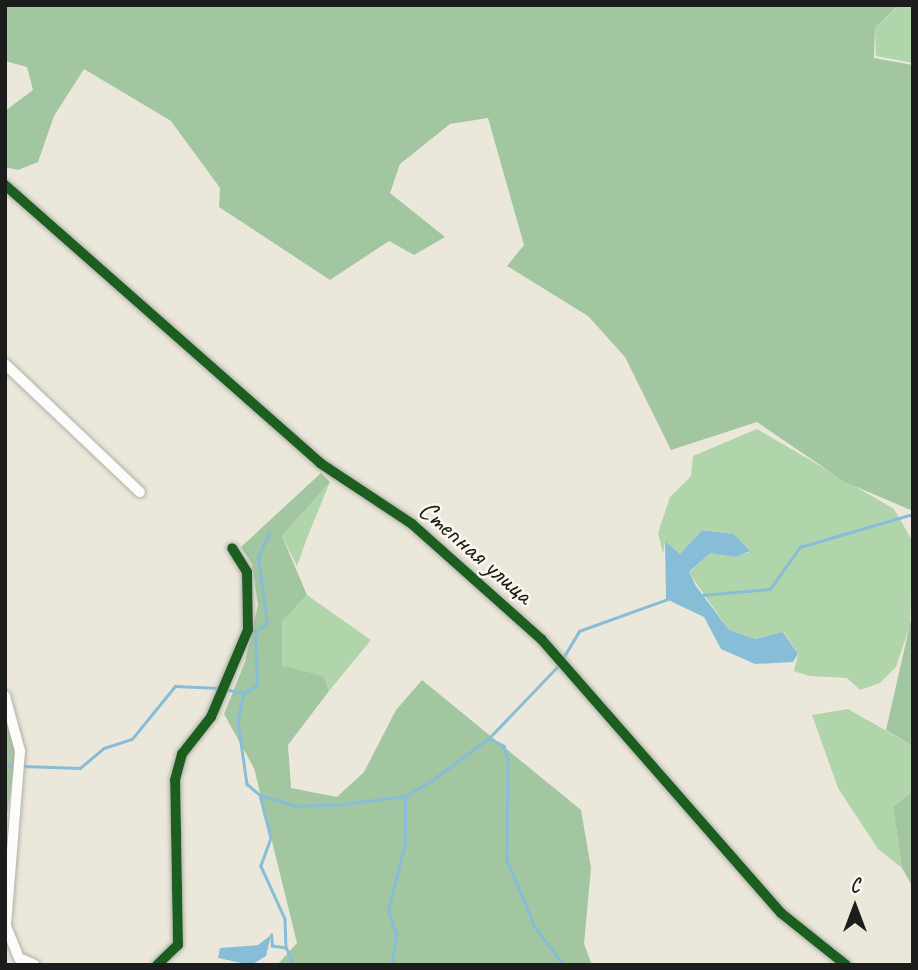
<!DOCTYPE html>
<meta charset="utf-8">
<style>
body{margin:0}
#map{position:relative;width:918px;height:970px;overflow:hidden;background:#ebe8db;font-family:Caveat,sans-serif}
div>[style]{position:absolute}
.green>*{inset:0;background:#b0d5aa}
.forest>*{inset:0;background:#a2c6a0}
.water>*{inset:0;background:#88bdd8}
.stream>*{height:2.5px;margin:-1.25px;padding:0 1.25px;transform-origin:1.25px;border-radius:1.25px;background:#88bdd8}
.roads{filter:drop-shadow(0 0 2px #b1afa7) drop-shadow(0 0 2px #b1afa7)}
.minor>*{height:10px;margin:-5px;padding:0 5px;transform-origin:5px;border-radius:5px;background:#fcfcfa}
.cycleway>*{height:10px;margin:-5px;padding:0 5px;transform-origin:5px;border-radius:5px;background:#1b5e20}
span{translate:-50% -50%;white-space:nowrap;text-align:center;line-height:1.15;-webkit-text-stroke:5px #fbf7ec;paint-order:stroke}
.street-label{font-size:28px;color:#1c1c1c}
.frame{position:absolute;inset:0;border:7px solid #1c1c1c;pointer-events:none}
.north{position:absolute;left:820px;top:872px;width:70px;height:70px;-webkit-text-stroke:5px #fbf7ec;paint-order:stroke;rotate:0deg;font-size:19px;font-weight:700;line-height:28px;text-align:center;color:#1c1c1c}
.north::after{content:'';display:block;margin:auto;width:24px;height:32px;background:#1c1c1c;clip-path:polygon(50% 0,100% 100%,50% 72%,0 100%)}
</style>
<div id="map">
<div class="green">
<i style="clip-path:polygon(900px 5px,913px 5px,913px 63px,876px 56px,875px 28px)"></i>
<i style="clip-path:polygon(757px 429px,894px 509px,913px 542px,910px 625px,896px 667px,880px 683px,860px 690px,847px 678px,809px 676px,794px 671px,798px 654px,784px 632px,755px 639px,729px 630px,689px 573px,710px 552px,736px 557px,749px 552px,734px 534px,702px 530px,680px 554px,665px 541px,663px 554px,658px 533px,670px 497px,691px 476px,693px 456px)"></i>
<i style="clip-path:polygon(330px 482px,307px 538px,297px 566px,282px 536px)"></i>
<i style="clip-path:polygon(307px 595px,371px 640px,329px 691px,324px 676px,282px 667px,282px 620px)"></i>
<i style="clip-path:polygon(848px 709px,913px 746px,913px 791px,893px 807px,902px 868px,878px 849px,838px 788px,812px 715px)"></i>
</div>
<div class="forest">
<i style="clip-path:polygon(5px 5px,899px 5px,875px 28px,874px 58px,913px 65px,913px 511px,845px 482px,757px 422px,671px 450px,625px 357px,588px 316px,507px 266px,524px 245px,488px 118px,450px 124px,400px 164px,390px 193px,445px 237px,414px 255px,389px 241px,330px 280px,219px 207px,220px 188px,171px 121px,84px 69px,54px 116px,38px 162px,18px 170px,5px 167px,5px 111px,33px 90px,27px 67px,5px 61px)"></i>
<i style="clip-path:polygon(321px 473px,330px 482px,282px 536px,307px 595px,282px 621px,282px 666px,324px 676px,329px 691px,288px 745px,291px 788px,337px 797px,364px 772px,396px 710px,422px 680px,581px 810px,591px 868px,584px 944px,592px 965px,277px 965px,297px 943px,254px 768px,224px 714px,245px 662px,258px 605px,252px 564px,241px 547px)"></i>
<i style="clip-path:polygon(913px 611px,913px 746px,886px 730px)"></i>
<i style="clip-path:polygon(5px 710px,16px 754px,5px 828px)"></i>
<i style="clip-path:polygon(913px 791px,913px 884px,911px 884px,902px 868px,893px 807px)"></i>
</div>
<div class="water">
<i style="clip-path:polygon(702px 530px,734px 534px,750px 551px,736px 557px,710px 553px,689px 572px,696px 586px,729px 630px,755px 639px,783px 632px,798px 654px,793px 662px,755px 664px,721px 649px,704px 617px,666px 599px,665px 541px,680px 554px)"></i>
<i style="clip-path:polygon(271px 935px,266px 956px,251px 965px,218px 958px,220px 948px,258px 945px)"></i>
</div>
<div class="stream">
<i style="left:702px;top:595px;width:68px;rotate:-5deg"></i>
<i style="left:770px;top:589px;width:52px;rotate:-54.5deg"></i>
<i style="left:800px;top:547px;width:118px;rotate:-16.3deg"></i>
<i style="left:563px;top:658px;width:31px;rotate:-59deg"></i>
<i style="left:579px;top:631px;width:95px;rotate:-19.8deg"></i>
<i style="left:225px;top:689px;width:19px;rotate:12deg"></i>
<i style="left:244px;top:693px;width:15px;rotate:-32deg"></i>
<i style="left:257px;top:685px;width:53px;rotate:-92.2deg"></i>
<i style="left:255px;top:632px;width:15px;rotate:-37deg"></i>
<i style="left:267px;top:623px;width:67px;rotate:-97.8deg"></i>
<i style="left:258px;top:557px;width:26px;rotate:-65deg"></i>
<i style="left:244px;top:693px;width:29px;rotate:102deg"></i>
<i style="left:238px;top:721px;width:64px;rotate:81.9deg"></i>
<i style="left:247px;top:784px;width:17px;rotate:40deg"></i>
<i style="left:260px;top:795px;width:38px;rotate:17deg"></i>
<i style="left:296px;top:806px;width:46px;rotate:-2.5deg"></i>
<i style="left:342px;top:804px;width:64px;rotate:-7.2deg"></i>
<i style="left:405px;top:796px;width:30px;rotate:-30deg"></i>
<i style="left:431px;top:781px;width:72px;rotate:-36.6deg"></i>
<i style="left:489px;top:738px;width:103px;rotate:-46.2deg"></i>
<i style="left:489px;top:738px;width:17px;rotate:28deg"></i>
<i style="left:504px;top:746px;width:13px;rotate:72deg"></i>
<i style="left:508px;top:758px;width:102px;rotate:90.6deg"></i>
<i style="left:507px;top:860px;width:73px;rotate:67.3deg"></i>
<i style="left:535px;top:927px;width:48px;rotate:52.7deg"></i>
<i style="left:5px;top:766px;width:11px;rotate:-5deg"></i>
<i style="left:22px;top:766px;width:58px;rotate:2deg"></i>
<i style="left:80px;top:768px;width:31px;rotate:-40deg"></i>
<i style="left:104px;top:748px;width:29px;rotate:-18deg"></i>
<i style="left:132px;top:739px;width:68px;rotate:-50.9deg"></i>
<i style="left:175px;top:686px;width:44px;rotate:2.6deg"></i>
<i style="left:260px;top:795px;width:44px;rotate:75.7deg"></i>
<i style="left:271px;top:838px;width:30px;rotate:110deg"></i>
<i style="left:261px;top:866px;width:58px;rotate:65.6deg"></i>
<i style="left:285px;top:919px;width:29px;rotate:88deg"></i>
<i style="left:286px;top:948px;width:14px;rotate:-172deg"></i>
<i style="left:272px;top:946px;width:11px;rotate:-95deg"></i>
<i style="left:287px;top:949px;width:17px;rotate:66deg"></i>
<i style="left:392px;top:965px;width:31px;rotate:-83deg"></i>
<i style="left:396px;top:934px;width:25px;rotate:-108deg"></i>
<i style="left:388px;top:910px;width:68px;rotate:-75.6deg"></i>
<i style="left:405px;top:844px;width:48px;rotate:-90deg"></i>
</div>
<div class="roads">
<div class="minor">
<i style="left:5px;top:185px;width:420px;rotate:41.4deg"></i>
<i style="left:320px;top:463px;width:110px;rotate:33.5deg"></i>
<i style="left:412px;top:524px;width:174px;rotate:41.7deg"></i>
<i style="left:542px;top:640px;width:363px;rotate:48.8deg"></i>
<i style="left:781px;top:913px;width:83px;rotate:38.7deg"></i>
<i style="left:5px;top:364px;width:186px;rotate:43.5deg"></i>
<i style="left:5px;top:696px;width:57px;rotate:74.7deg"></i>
<i style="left:20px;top:751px;width:176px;rotate:94.6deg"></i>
<i style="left:6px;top:926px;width:35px;rotate:68deg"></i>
<i style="left:19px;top:958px;width:17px;rotate:24deg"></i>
<i style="left:157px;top:965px;width:29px;rotate:-44deg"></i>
<i style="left:178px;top:945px;width:165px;rotate:-91deg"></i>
<i style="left:175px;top:780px;width:27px;rotate:-75deg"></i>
<i style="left:182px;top:754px;width:47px;rotate:-51.9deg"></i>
<i style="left:211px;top:717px;width:95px;rotate:-67deg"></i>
<i style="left:248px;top:630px;width:58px;rotate:-91deg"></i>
<i style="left:247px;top:572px;width:28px;rotate:-122deg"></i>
</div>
</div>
<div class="cycleway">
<i style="left:5px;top:185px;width:420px;rotate:41.4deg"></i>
<i style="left:320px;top:463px;width:110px;rotate:33.5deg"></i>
<i style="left:412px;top:524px;width:174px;rotate:41.7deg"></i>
<i style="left:542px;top:640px;width:363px;rotate:48.8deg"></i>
<i style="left:781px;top:913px;width:83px;rotate:38.7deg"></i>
<i style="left:157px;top:965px;width:29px;rotate:-44deg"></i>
<i style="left:178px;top:945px;width:165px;rotate:-91deg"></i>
<i style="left:175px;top:780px;width:27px;rotate:-75deg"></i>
<i style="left:182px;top:754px;width:47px;rotate:-51.9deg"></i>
<i style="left:211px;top:717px;width:95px;rotate:-67deg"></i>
<i style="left:248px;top:630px;width:58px;rotate:-91deg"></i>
<i style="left:247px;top:572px;width:28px;rotate:-122deg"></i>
</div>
<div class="street-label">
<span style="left:476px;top:552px;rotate:41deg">Степная улица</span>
</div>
<div class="frame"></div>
<div class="north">С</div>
</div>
